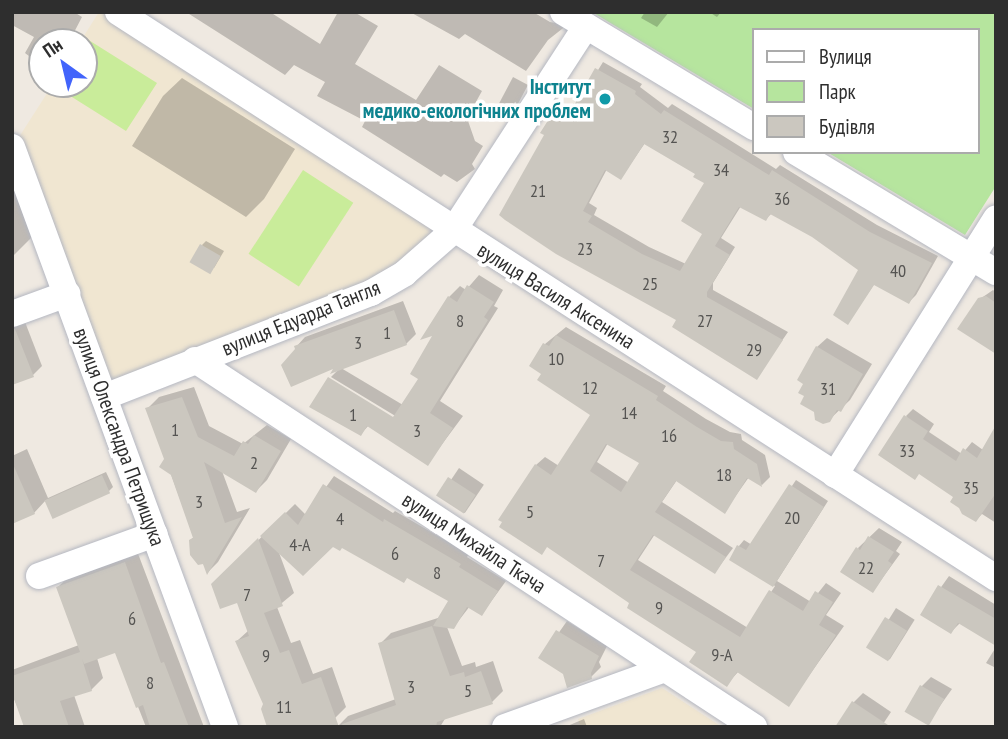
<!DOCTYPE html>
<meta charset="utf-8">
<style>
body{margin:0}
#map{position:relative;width:1008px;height:739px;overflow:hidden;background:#efe9e1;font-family:"PT Sans Narrow",sans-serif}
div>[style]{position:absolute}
.education>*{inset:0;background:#f0e6d1}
.green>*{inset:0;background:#b6e59e}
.pitch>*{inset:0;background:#c9ec9a;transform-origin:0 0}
.shadow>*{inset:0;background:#0003;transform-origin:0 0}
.building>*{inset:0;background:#cbc7bf;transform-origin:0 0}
.roads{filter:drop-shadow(0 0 2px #b4b7c1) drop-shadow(0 0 2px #b4b7c1)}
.minor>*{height:26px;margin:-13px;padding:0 13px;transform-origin:13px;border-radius:13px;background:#fff}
.dots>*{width:19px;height:19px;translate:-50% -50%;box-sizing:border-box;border:4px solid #fff;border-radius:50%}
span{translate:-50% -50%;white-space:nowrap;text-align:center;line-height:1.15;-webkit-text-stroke:7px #fff;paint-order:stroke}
.number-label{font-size:18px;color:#555452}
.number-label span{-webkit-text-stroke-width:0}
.culture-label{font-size:21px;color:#0d838f;font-weight:700}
.right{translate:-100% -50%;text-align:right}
.street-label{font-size:21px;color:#2e2e2e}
.frame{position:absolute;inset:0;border:14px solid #2e2e2e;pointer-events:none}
.legend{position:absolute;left:752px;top:28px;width:228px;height:126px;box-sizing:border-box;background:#fff;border:2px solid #ababab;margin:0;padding:9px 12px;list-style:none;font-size:21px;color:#2e2e2e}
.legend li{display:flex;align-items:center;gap:14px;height:35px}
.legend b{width:35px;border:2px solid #ababab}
.north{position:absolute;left:28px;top:28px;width:70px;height:70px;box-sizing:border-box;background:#fff;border:2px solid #ababab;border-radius:50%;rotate:326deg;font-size:19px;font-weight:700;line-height:28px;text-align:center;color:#2e2e2e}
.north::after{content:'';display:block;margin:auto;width:24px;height:32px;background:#4264fb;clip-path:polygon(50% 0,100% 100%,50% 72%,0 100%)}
</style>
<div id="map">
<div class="education">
<i style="clip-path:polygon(99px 12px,114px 12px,453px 231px,404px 273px,103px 396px,12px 148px,53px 84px,84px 84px,84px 42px,80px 42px)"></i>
<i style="clip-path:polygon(662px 688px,722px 727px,581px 727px,578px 719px)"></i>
</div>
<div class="green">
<i style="clip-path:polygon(592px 12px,996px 12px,996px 186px,965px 235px,827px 152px,978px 152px,978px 30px,754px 30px,754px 109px)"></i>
</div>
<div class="pitch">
<i style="clip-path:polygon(87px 39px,157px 83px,126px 131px,56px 87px,58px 84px,84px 84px,84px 43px)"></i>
<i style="left:303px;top:170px;width:60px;height:100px;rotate:33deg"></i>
</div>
<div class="shadow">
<i style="clip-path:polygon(12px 12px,74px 12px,82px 17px,69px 42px,42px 42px,42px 66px,25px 53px,34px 37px,12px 25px)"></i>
<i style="clip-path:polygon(186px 12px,270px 12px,320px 44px,338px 12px,354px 12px,378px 26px,355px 64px,416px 100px,439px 65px,482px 91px,467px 118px,475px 141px,483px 146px,472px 164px,475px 169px,457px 182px,444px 174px,441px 177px,362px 127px,365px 121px,317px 96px,325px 82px,294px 65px,285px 75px)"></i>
<i style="clip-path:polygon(410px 12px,533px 12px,550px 22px,567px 25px,548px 40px,526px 71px,465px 34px,459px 39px)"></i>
<i style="clip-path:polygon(645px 12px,669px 12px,657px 27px,641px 18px)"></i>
<i style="clip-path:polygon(709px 12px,721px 12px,717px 17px)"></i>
<i style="clip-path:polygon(evenodd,603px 62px,642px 84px,640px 87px,668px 108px,672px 104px,776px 169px,780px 165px,877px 225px,938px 256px,916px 295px,909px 302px,875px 283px,848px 323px,860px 270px,813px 236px,772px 213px,766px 219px,741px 206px,721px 238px,735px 247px,713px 283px,713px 290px,788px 332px,756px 378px,679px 319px,557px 252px,547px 135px,555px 112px,562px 105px,573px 111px,603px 62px,645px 143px,697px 173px,706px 183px,704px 234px,686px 264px,649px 247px,594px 215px,597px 208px,589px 203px,607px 169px,621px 178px,645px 143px)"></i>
<i style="left:513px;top:77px;width:17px;height:35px;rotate:28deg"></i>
<i style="clip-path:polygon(182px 78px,295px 149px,264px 199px,246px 217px,132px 146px,163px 96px)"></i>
<i style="clip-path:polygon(12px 172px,35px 234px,12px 257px)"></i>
<i style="clip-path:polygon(206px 241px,224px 251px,214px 268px,202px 245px)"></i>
<i style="clip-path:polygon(479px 275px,503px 290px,494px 306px,498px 308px,440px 401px,463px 416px,428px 463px,369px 425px,361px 434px,312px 406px,400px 423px,402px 420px,331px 377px,339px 369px,338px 365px,296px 347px,305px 337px,403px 301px,416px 334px,406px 344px,341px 368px,403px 405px,421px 378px,449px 297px,460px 286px,466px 290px)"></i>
<i style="clip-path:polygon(993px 290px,996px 292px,996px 352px,980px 299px)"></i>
<i style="clip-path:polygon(25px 322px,42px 366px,33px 375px,12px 383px,12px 327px)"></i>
<i style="clip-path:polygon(evenodd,566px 327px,666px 386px,663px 391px,706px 419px,730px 432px,741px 434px,742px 440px,765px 455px,770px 477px,762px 485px,749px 477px,725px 511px,677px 480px,662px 502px,733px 548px,715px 572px,655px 534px,638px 560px,748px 628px,775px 586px,731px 559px,739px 546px,744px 540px,752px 545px,796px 480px,828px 501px,777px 581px,811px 602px,826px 583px,841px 593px,826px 615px,844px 626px,789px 704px,739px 671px,726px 685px,699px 652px,632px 603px,536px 465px,545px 457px,559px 466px,592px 414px,543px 373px,545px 344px,566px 327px,608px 443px,641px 462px,629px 483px,597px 462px,608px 443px)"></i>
<i style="clip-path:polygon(827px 338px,872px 364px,850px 400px,829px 420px,816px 411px,806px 396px,817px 347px)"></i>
<i style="clip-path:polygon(194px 387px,209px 426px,243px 444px,267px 425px,291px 439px,267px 480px,256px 491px,222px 471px,237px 512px,250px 508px,218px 562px,208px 572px,190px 540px,194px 537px,147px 409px,159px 397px)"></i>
<i style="clip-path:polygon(913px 409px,934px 424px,929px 432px,962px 454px,972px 442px,983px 450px,996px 429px,996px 523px,982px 514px,976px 520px,955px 496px,906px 416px)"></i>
<i style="clip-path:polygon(27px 449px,48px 498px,106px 472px,113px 487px,109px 491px,46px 500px,34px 513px,12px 522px,12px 456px)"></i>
<i style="left:459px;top:468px;width:30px;height:34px;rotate:34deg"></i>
<i style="clip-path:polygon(334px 476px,393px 513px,395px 511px,469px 554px,467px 557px,506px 581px,482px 614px,470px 606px,453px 628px,447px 627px,462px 666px,475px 662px,476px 667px,493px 661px,503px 691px,492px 702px,446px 717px,440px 727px,337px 727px,348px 716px,396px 699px,380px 644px,391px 633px,441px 617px,451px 601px,408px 576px,343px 546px,332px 544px,278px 550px,294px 593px,277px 607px,291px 643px,300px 640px,313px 674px,332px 667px,346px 707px,335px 718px,265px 704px,237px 641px,249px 630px,238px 601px,213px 585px,295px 504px,306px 515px)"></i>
<i style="clip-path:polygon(879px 528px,902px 542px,896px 551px,900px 554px,873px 591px,858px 548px)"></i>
<i style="clip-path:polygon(137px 551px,204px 727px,146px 727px,116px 651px,97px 658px,103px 678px,91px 690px,74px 695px,85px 727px,26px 727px,12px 694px,12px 670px,79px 645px,58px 587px,70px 575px)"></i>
<i style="clip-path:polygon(949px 576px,996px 605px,996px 644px,960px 623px,951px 632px,922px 614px)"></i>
<i style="left:896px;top:608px;width:22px;height:47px;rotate:32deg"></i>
<i style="clip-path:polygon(567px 621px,607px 646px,599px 662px,601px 667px,591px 677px,564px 673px,541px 658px)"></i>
<i style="clip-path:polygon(996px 647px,996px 668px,986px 663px)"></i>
<i style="clip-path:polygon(931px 677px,952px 689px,927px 724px,922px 686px)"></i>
<i style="clip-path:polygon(863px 693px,891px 712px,881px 727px,853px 703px)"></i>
<i style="clip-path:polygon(584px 719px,587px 727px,565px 727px)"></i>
</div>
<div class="building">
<i style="clip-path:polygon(evenodd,595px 68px,636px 91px,635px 94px,661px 114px,664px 110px,769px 175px,772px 170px,870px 232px,932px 263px,909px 304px,874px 285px,848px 325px,833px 315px,858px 270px,812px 237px,770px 214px,766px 221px,739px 207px,715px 246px,730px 255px,707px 292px,707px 297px,783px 340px,757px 380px,672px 327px,676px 320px,556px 254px,505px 220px,499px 215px,544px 135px,540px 133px,554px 111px,567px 118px,595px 68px,644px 144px,695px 174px,693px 177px,704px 183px,681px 221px,702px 234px,680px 271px,642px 254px,588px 222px,592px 216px,583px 211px,605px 170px,621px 180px,644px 144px)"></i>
<i style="left:200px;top:244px;width:24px;height:21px;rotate:30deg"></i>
<i style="clip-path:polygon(467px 285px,494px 302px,484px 317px,488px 320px,430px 413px,453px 428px,428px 466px,367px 426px,361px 436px,309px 407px,328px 377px,393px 417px,418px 379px,410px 374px,432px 336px,420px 340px,448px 296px,457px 302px)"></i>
<i style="clip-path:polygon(986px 296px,996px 303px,996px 354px,957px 329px,978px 298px)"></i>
<i style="clip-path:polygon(394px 310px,407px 345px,330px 374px,333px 369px,291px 387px,281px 365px,295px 349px,294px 346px)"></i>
<i style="clip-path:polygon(12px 329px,15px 329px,34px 377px,12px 385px)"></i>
<i style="clip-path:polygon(evenodd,556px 335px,658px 396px,656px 400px,697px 427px,721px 441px,733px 442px,734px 449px,757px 464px,762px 487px,747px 478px,725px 514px,676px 481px,655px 512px,726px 557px,715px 574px,653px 535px,630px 570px,740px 637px,769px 590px,803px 611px,815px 591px,833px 602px,819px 625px,836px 635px,789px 707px,737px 672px,727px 687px,689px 662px,696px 652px,627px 608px,629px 603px,547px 547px,542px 555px,499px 527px,502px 522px,498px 520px,535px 464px,551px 475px,590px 415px,537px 380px,541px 374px,529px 366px,543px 343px,549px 346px,556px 335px,606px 444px,639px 463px,621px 492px,590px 471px,606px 444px)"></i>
<i style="clip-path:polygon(816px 346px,863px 374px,841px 412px,837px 410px,830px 422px,823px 424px,815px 420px,814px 412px,800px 404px,804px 396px,798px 393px,803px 384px,797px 380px)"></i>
<i style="clip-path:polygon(182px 397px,198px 437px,234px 456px,243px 441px,248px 444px,254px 435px,281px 451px,256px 493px,204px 462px,225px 523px,242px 517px,207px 575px,203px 564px,198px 565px,190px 555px,189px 540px,193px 538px,171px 475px,159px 467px,164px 459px,145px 408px)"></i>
<i style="clip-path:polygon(904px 415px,928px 431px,923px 439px,956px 461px,963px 448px,977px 458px,996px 425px,996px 493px,976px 522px,962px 514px,959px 508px,950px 502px,953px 497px,919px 474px,915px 480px,878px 455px)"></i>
<i style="clip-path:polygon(12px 462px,35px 514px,12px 524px)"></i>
<i style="left:102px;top:475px;width:20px;height:63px;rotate:66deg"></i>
<i style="left:448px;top:477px;width:33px;height:22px;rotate:33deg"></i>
<i style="clip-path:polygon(323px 484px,383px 522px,384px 519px,461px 564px,459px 567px,498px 591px,482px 616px,467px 607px,454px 629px,433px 626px,448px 601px,407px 578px,404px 583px,342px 548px,340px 551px,333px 547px,303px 576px,260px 536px,285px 512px,298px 525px)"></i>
<i style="clip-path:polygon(789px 484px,824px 507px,773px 587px,729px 560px,737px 545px,746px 550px)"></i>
<i style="clip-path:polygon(868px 536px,894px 552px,888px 561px,892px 564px,873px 593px,840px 572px,856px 547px,860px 550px)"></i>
<i style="clip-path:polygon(258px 538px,283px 606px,264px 613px,280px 653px,289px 650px,302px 684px,321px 677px,339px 727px,267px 727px,261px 709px,263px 704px,235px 641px,249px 636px,237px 603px,220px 609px,211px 584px)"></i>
<i style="clip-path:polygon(125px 562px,161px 663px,164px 662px,189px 727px,150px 727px,143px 705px,136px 708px,115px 653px,84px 664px,82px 659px,92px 691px,60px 701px,69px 727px,24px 727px,12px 693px,12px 676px,80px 652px,56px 587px)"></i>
<i style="clip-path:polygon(938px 585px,996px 619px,996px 646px,958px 623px,951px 634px,920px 615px)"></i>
<i style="left:885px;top:617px;width:26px;height:36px;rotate:32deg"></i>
<i style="clip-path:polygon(432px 626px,450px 676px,464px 672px,465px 677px,481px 671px,493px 704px,437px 722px,436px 727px,343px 727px,342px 724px,396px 705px,378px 643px)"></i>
<i style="clip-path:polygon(556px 630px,599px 656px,591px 673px,592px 679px,567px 688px,563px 674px,538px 658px)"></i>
<i style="left:920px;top:685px;width:28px;height:31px;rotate:30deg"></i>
<i style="clip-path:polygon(852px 701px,891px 727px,835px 727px)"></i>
</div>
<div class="roads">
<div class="minor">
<i style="left:118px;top:12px;width:1045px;rotate:32.81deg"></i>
<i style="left:563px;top:12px;width:223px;rotate:31.1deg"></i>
<i style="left:12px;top:147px;width:618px;rotate:69.83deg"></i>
<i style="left:796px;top:152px;width:233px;rotate:31deg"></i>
<i style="left:12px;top:314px;width:59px;rotate:-20deg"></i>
<i style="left:195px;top:360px;width:669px;rotate:33.29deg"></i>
<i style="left:104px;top:397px;width:287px;rotate:-21.3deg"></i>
<i style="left:371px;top:293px;width:39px;rotate:-30deg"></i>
<i style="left:405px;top:273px;width:64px;rotate:-41.2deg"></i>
<i style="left:453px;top:231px;width:244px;rotate:-57deg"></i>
<i style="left:835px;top:475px;width:303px;rotate:-57.9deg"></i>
<i style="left:39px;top:576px;width:123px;rotate:-19.9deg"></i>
<i style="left:505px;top:727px;width:170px;rotate:-19.9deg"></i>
</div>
</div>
<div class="dots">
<i style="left:605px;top:99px;background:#0f9aa8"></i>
</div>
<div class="number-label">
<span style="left:670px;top:137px">32</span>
<span style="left:721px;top:170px">34</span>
<span style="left:538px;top:191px">21</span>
<span style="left:782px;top:199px">36</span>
<span style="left:585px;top:249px">23</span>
<span style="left:898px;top:271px">40</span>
<span style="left:650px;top:284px">25</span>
<span style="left:460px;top:321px">8</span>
<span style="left:705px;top:321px">27</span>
<span style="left:387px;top:333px">1</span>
<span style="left:358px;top:343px">3</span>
<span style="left:754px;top:350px">29</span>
<span style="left:556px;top:359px">10</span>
<span style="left:590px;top:388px">12</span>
<span style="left:828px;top:389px">31</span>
<span style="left:629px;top:413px">14</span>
<span style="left:353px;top:415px">1</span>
<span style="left:175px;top:430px">1</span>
<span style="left:417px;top:431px">3</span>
<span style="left:669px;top:436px">16</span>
<span style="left:907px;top:451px">33</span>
<span style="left:254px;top:463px">2</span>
<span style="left:724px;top:475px">18</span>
<span style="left:971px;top:488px">35</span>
<span style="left:199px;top:502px">3</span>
<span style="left:530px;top:512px">5</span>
<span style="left:792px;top:518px">20</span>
<span style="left:340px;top:519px">4</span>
<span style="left:300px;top:545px">4-А</span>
<span style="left:395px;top:554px">6</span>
<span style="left:601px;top:561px">7</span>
<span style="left:866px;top:568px">22</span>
<span style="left:437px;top:573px">8</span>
<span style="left:247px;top:595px">7</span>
<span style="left:659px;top:608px">9</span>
<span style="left:132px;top:619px">6</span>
<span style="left:722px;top:655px">9-А</span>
<span style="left:266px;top:656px">9</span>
<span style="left:150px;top:683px">8</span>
<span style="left:411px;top:687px">3</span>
<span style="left:468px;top:691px">5</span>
<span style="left:284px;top:707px">11</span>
</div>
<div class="culture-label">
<span class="right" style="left:591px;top:99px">Інститут<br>медико-екологічних проблем</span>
</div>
<div class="street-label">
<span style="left:556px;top:296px;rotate:32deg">вулиця Василя Аксенина</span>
<span style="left:301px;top:318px;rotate:-22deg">вулиця Едуарда Тангля</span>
<span style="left:119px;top:437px;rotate:70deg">вулиця Олександра Петрищука</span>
<span style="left:474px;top:543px;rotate:33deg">вулиця Михайла Ткача</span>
</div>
<div class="frame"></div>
<ul class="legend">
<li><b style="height:9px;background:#fff"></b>Вулиця</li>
<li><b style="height:19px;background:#b6e59e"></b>Парк</li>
<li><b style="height:19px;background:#cbc7bf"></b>Будівля</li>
</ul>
<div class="north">Пн</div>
</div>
